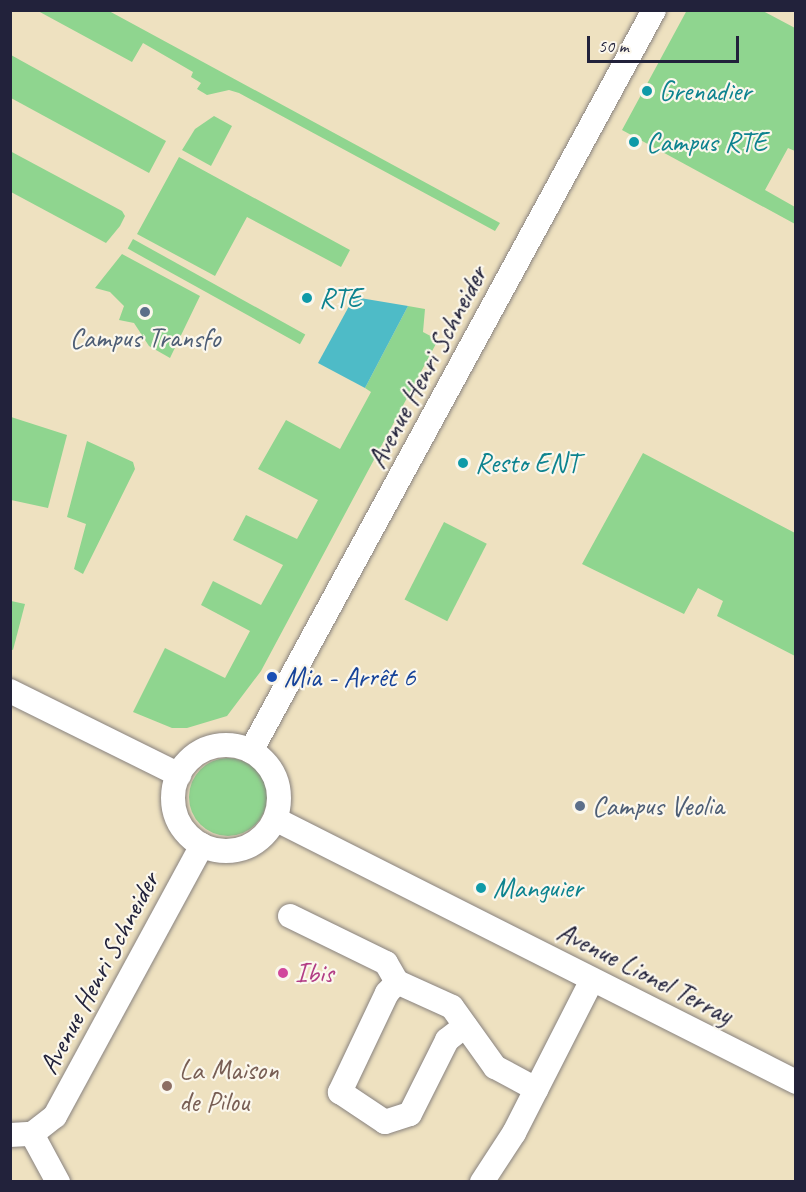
<!DOCTYPE html>
<meta charset="utf-8">
<style>
body{margin:0}
#map{position:relative;width:806px;height:1192px;overflow:hidden;background:#eee1c0;font-family:Caveat,sans-serif}
div>[style]{position:absolute}
.green>*{inset:0;background:#8fd58f;transform-origin:0 0}
.round{border-radius:50%}
.water>*{inset:0;background:#4ebbc7}
.roads{filter:drop-shadow(0 0 2px #88827e) drop-shadow(0 0 2px #88827e)}
.minor>*{height:24px;margin:-12px;padding:0 12px;transform-origin:12px;border-radius:12px;background:#fff}
.minor>.ring{margin:-12px;padding:0;box-sizing:content-box;background:none;border:24px solid #fff;border-radius:50%}
.dots>*{width:16px;height:16px;translate:-50% -50%;box-sizing:border-box;border:3px solid #fbf7ec;border-radius:50%}
span{translate:-50% -50%;white-space:nowrap;text-align:center;line-height:1.15;-webkit-text-stroke:4.5px #fbf7ec;paint-order:stroke}
.culture-label{font-size:28px;color:#0d838f}
.left{translate:0 -50%;text-align:left}
.service-label{font-size:28px;color:#4e5e75}
.street-label{font-size:28px;color:#22223b}
.transit-label{font-size:28px;color:#164399}
.hotel-label{font-size:28px;color:#b23c85}
.education-label{font-size:28px;color:#785e54}
.frame{position:absolute;inset:0;border:12px solid #22223b;pointer-events:none}
.scale{position:absolute;left:587px;top:36px;width:152px;height:27px;box-sizing:border-box;border:3px solid #22223b;border-top:0;padding-left:8px;font-size:18px;line-height:21px;white-space:nowrap;color:#22223b;-webkit-text-stroke:4px #fbf7ec;paint-order:stroke}
</style>
<div id="map">
<div class="green">
<i style="clip-path:polygon(687px 10px,763px 11px,795px 28px,795px 151px,788px 148px,765px 190px,795px 207px,795px 224px,622px 130px)"></i>
<i style="clip-path:polygon(38px 11px,109px 11px,500px 223px,495px 231px,239px 93px,229px 90px,207px 95px,197px 89px,201px 83px,191px 77px,193px 72px,143px 43px,132px 62px)"></i>
<i style="clip-path:polygon(11px 55px,166px 141px,149px 173px,11px 98px)"></i>
<i style="clip-path:polygon(214px 116px,232px 126px,211px 166px,182px 150px,195px 129px)"></i>
<i style="clip-path:polygon(10px 151px,122px 211px,125px 216px,120px 226px,106px 243px,11px 192px)"></i>
<i style="clip-path:polygon(179px 157px,350px 250px,341px 267px,247px 217px,215px 276px,137px 234px)"></i>
<i style="left:133px;top:239px;width:197px;height:11px;rotate:29deg"></i>
<i style="clip-path:polygon(122px 254px,200px 296px,170px 358px,149px 346px,134px 323px,119px 320px,124px 306px,110px 292px,95px 288px)"></i>
<i style="clip-path:polygon(408px 306px,425px 309px,423px 332px,438px 340px,261px 671px,227px 716px,187px 728px,172px 728px,133px 712px,165px 648px,225px 678px,250px 631px,201px 605px,213px 581px,261px 605px,283px 565px,233px 540px,246px 515px,297px 539px,318px 500px,258px 469px,286px 420px,340px 449px,371px 392px,365px 388px)"></i>
<i style="clip-path:polygon(11px 417px,67px 435px,48px 508px,11px 500px)"></i>
<i style="clip-path:polygon(87px 441px,133px 462px,135px 469px,83px 574px,74px 569px,86px 524px,67px 517px)"></i>
<i style="clip-path:polygon(643px 453px,795px 533px,795px 656px,717px 616px,723px 601px,698px 588px,684px 614px,582px 564px)"></i>
<i style="left:444px;top:522px;width:48px;height:87px;rotate:27deg"></i>
<i style="clip-path:polygon(11px 601px,25px 604px,13px 650px,10px 649px)"></i>
<i class="round" style="left:189px;top:758px;width:78px;height:78px"></i>
</div>
<div class="water">
<i style="clip-path:polygon(354px 297px,408px 306px,365px 388px,318px 363px)"></i>
</div>
<div class="roads">
<div class="minor">
<i style="left:10px;top:691px;width:189px;rotate:26.4deg"></i>
<i class="ring" style="left:173px;top:745px;width:82px;height:82px"></i>
<i style="left:251px;top:751px;width:843px;rotate:-61.46deg"></i>
<i style="left:275px;top:819px;width:584px;rotate:26.78deg"></i>
<i style="left:290px;top:916px;width:107px;rotate:26.1deg"></i>
<i style="left:386px;top:963px;width:22px;rotate:60deg"></i>
<i style="left:397px;top:982px;width:60px;rotate:24.4deg"></i>
<i style="left:452px;top:1007px;width:74px;rotate:54.4deg"></i>
<i style="left:495px;top:1067px;width:47px;rotate:28.2deg"></i>
<i style="left:397px;top:982px;width:15px;rotate:132deg"></i>
<i style="left:387px;top:993px;width:110px;rotate:115.4deg"></i>
<i style="left:340px;top:1092px;width:54px;rotate:33.7deg"></i>
<i style="left:385px;top:1122px;width:26px;rotate:-18deg"></i>
<i style="left:410px;top:1114px;width:83px;rotate:-63.4deg"></i>
<i style="left:447px;top:1040px;width:23px;rotate:-38deg"></i>
<i style="left:32px;top:1134px;width:55px;rotate:61.6deg"></i>
<i style="left:10px;top:1135px;width:22px;rotate:-3deg"></i>
<i style="left:32px;top:1134px;width:29px;rotate:-38deg"></i>
<i style="left:55px;top:1116px;width:308px;rotate:-61.5deg"></i>
<i style="left:482px;top:1182px;width:59px;rotate:-56.9deg"></i>
<i style="left:514px;top:1133px;width:172px;rotate:-63deg"></i>
</div>
</div>
<div class="dots">
<i style="left:647px;top:91px;background:#0f9aa8"></i>
<i style="left:634px;top:142px;background:#0f9aa8"></i>
<i style="left:307px;top:298px;background:#0f9aa8"></i>
<i style="left:145px;top:312px;background:#5c6f8a"></i>
<i style="left:463px;top:463px;background:#0f9aa8"></i>
<i style="left:272px;top:677px;background:#1a4fb4"></i>
<i style="left:580px;top:806px;background:#5c6f8a"></i>
<i style="left:481px;top:888px;background:#0f9aa8"></i>
<i style="left:283px;top:973px;background:#d1479c"></i>
<i style="left:167px;top:1086px;background:#8d6e63"></i>
</div>
<div class="culture-label">
<span class="left" style="left:659px;top:91px">Grenadier</span>
<span class="left" style="left:646px;top:142px">Campus RTE</span>
<span class="left" style="left:319px;top:298px">RTE</span>
<span class="left" style="left:475px;top:463px">Resto ENT</span>
<span class="left" style="left:493px;top:888px">Manguier</span>
</div>
<div class="service-label">
<span style="left:145px;top:338px">Campus Transfo</span>
<span class="left" style="left:592px;top:806px">Campus Veolia</span>
</div>
<div class="street-label">
<span style="left:427px;top:367px;rotate:-62deg">Avenue Henri Schneider</span>
<span style="left:99px;top:973px;rotate:-62deg">Avenue Henri Schneider</span>
<span style="left:645px;top:973px;rotate:27deg">Avenue Lionel Terray</span>
</div>
<div class="transit-label">
<span class="left" style="left:284px;top:677px">Mia - Arrêt 6</span>
</div>
<div class="hotel-label">
<span class="left" style="left:295px;top:973px">Ibis</span>
</div>
<div class="education-label">
<span class="left" style="left:179px;top:1086px">La Maison<br>de Pilou</span>
</div>
<div class="frame"></div>
<div class="scale">50 m</div>
</div>
